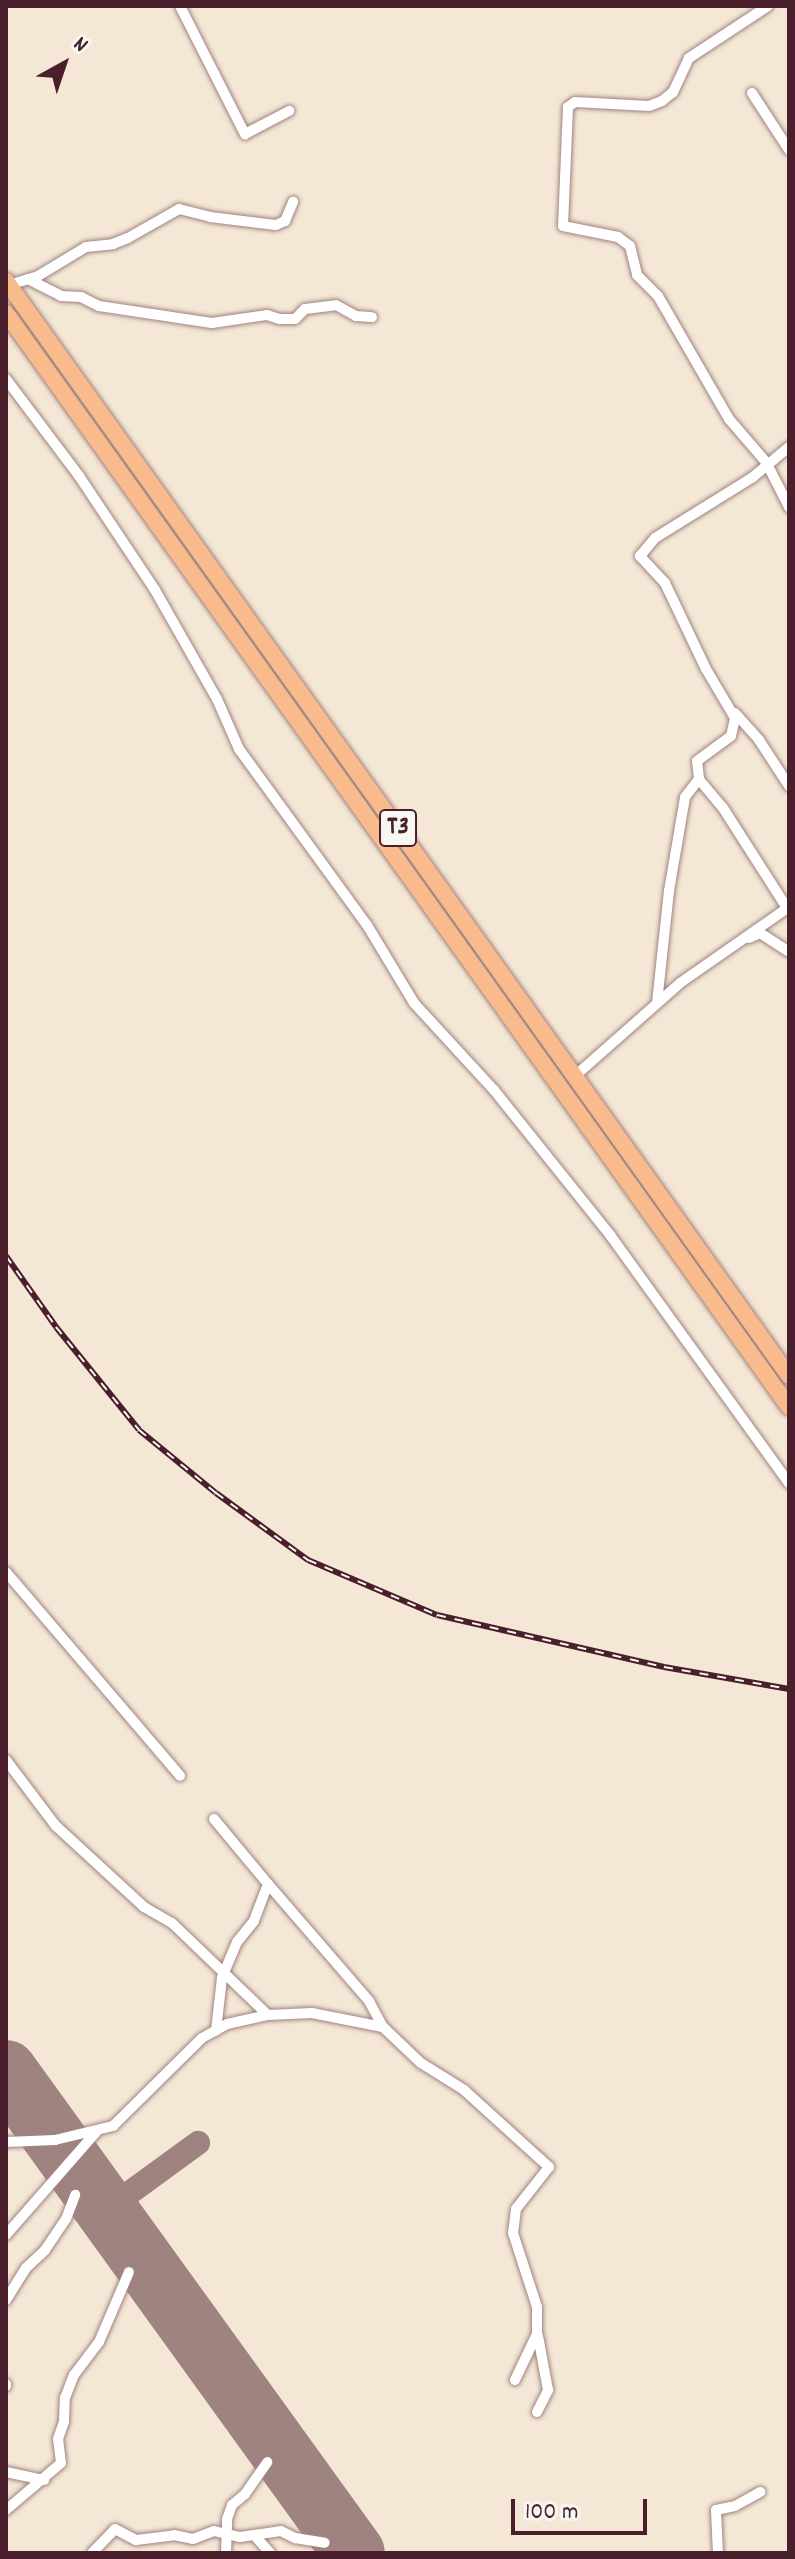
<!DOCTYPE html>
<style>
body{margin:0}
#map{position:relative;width:795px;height:2559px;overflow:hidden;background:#f4e7d5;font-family:Dekko,sans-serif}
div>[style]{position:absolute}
.taxiway>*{height:24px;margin:-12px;padding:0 12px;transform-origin:12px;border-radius:12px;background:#9f8380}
.runway>*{height:62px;margin:-31px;padding:0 31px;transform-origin:31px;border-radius:31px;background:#9f8380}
.roads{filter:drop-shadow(0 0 2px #9f8380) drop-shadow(0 0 2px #9f8380)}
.minor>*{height:10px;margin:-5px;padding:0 5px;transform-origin:5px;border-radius:5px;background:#fff}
.trunk>*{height:16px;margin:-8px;padding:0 8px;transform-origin:8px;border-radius:8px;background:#fabb8c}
.rail>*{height:6px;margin-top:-3px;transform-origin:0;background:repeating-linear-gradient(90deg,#f6f6f2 0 9px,#4a1f2b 0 18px);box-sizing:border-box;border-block:2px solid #4a1f2b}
span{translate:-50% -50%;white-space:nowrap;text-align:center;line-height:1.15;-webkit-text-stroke:6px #f6f6f2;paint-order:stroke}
.shield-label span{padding:2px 6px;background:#f6f6f2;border:2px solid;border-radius:6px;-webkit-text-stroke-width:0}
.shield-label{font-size:26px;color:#4a1f2b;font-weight:700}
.frame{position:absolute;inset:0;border:8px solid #4a1f2b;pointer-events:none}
.north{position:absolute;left:24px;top:24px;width:80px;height:80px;-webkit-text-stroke:6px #f6f6f2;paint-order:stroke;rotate:40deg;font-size:22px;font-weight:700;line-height:32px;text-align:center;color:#4a1f2b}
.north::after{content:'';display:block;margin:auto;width:28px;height:36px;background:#4a1f2b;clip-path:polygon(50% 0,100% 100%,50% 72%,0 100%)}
.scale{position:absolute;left:511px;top:2499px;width:136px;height:36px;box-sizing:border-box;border:4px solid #4a1f2b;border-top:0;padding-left:10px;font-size:24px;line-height:28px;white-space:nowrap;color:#4a1f2b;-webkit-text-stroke:6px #f6f6f2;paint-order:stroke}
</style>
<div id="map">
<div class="taxiway">
<i style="left:106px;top:2210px;width:114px;rotate:-36.1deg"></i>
</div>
<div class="runway">
<i style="left:6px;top:2071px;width:594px;rotate:54.17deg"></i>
</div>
<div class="roads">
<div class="minor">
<i style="left:180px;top:6px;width:144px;rotate:63.1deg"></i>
<i style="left:245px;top:134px;width:50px;rotate:-27.6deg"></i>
<i style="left:768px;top:6px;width:95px;rotate:146.6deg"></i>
<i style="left:689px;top:58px;width:38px;rotate:115deg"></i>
<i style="left:673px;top:92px;width:14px;rotate:141deg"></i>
<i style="left:662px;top:101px;width:14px;rotate:159deg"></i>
<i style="left:649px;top:106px;width:74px;rotate:-176.9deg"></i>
<i style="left:575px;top:102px;width:9px;rotate:144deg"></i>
<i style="left:568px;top:107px;width:119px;rotate:92.4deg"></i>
<i style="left:563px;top:226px;width:56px;rotate:11.3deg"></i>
<i style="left:618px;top:237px;width:15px;rotate:37deg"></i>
<i style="left:630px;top:246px;width:30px;rotate:76deg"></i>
<i style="left:637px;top:275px;width:30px;rotate:45deg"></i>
<i style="left:658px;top:296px;width:142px;rotate:60deg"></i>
<i style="left:729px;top:419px;width:57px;rotate:49.3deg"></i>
<i style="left:766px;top:462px;width:51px;rotate:62.9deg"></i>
<i style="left:752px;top:93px;width:68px;rotate:57deg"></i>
<i style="left:28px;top:279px;width:37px;rotate:27deg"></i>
<i style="left:61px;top:296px;width:20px;rotate:3deg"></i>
<i style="left:81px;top:297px;width:20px;rotate:27deg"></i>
<i style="left:99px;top:306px;width:114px;rotate:8.6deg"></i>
<i style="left:212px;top:323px;width:56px;rotate:-8.3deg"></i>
<i style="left:267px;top:315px;width:13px;rotate:18deg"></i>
<i style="left:279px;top:319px;width:16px"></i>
<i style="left:295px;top:319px;width:14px;rotate:-45deg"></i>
<i style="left:305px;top:309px;width:31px;rotate:-7deg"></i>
<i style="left:336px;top:305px;width:23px;rotate:29deg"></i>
<i style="left:356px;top:316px;width:16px;rotate:4deg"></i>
<i style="left:9px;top:285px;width:30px;rotate:-17deg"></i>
<i style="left:38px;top:276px;width:56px;rotate:-31.1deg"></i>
<i style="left:86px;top:247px;width:27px;rotate:-6deg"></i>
<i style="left:113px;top:244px;width:16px;rotate:-22deg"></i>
<i style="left:128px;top:238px;width:59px;rotate:-29.6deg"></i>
<i style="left:179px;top:209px;width:32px;rotate:14deg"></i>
<i style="left:210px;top:217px;width:66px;rotate:6.9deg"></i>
<i style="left:276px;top:225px;width:10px;rotate:-24deg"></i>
<i style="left:285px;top:221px;width:21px;rotate:-67deg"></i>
<i style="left:6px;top:379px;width:121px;rotate:53deg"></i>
<i style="left:79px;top:476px;width:137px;rotate:56.3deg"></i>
<i style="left:155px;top:590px;width:125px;rotate:60.4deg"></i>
<i style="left:217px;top:699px;width:55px;rotate:66.3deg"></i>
<i style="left:239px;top:749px;width:218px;rotate:54deg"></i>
<i style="left:367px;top:925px;width:91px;rotate:58.9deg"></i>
<i style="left:414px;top:1003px;width:118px;rotate:47.4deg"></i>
<i style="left:494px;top:1090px;width:186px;rotate:51.3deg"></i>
<i style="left:610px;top:1235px;width:306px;rotate:54.2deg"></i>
<i style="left:735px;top:713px;width:36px;rotate:48deg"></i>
<i style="left:759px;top:740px;width:55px;rotate:56.9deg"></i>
<i style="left:787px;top:908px;width:119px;rotate:-122.6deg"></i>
<i style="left:723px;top:808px;width:38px;rotate:-130deg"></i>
<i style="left:699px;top:779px;width:18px;rotate:-96deg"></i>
<i style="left:697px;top:761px;width:42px;rotate:-36.3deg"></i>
<i style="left:731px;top:736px;width:18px;rotate:-77deg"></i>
<i style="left:735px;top:718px;width:57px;rotate:-120.6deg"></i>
<i style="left:706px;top:669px;width:95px;rotate:-115.5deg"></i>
<i style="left:665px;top:583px;width:37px;rotate:-133deg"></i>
<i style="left:640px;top:556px;width:23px;rotate:-50deg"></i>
<i style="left:655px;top:538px;width:115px;rotate:-31.9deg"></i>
<i style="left:753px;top:477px;width:47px;rotate:-39.8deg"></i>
<i style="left:749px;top:938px;width:12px;rotate:-24deg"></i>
<i style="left:760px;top:933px;width:35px;rotate:33deg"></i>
<i style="left:657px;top:1003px;width:113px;rotate:-83.9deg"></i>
<i style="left:669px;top:891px;width:95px;rotate:-80.3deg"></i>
<i style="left:685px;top:797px;width:23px;rotate:-52deg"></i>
<i style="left:575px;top:1076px;width:140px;rotate:-41.5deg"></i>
<i style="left:680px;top:983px;width:133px;rotate:-34.9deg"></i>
<i style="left:6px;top:1572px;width:268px;rotate:49.5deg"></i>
<i style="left:6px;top:1760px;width:83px;rotate:52.9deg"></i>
<i style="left:56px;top:1826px;width:120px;rotate:42.6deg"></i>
<i style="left:144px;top:1907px;width:32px;rotate:30deg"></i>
<i style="left:172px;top:1923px;width:133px;rotate:43.8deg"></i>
<i style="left:214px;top:1819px;width:85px;rotate:50.3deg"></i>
<i style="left:268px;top:1884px;width:40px;rotate:111deg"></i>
<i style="left:254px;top:1921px;width:27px;rotate:129deg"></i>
<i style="left:237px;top:1942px;width:39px;rotate:113deg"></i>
<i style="left:222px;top:1978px;width:53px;rotate:96.5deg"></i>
<i style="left:268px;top:1884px;width:155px;rotate:49.2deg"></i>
<i style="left:369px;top:2001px;width:30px;rotate:62deg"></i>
<i style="left:6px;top:2142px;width:49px;rotate:-2.3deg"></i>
<i style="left:55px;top:2140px;width:60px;rotate:-13.6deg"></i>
<i style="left:113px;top:2126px;width:125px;rotate:-44.7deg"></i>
<i style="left:202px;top:2038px;width:29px;rotate:-29deg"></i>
<i style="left:227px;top:2024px;width:42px;rotate:-12.4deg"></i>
<i style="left:268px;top:2015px;width:44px;rotate:-2.6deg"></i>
<i style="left:312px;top:2013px;width:72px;rotate:11.2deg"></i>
<i style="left:383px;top:2027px;width:52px;rotate:43.5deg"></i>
<i style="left:421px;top:2063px;width:51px;rotate:32.1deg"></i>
<i style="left:464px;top:2090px;width:115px;rotate:42.2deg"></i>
<i style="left:549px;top:2167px;width:53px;rotate:128.2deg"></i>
<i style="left:516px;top:2209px;width:24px;rotate:97deg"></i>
<i style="left:513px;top:2233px;width:78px;rotate:72deg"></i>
<i style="left:537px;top:2307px;width:27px;rotate:90deg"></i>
<i style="left:537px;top:2334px;width:51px;rotate:115.6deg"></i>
<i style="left:6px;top:2235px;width:138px;rotate:-48.8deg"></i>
<i style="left:6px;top:2300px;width:38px;rotate:-58deg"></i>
<i style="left:26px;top:2268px;width:26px;rotate:-43deg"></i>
<i style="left:45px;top:2250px;width:37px;rotate:-56deg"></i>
<i style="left:66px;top:2219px;width:26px;rotate:-69deg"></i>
<i style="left:6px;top:2384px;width:2px;rotate:90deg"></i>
<i style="left:537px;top:2412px;width:25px;rotate:-63deg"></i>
<i style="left:548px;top:2390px;width:55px;rotate:-100.5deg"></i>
<i style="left:6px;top:2472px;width:39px;rotate:12deg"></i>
<i style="left:6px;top:2510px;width:72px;rotate:-40.5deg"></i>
<i style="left:61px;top:2463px;width:24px;rotate:-97deg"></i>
<i style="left:58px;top:2439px;width:18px;rotate:-71deg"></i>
<i style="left:64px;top:2422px;width:24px;rotate:-88deg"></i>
<i style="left:65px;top:2398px;width:25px;rotate:-69deg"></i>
<i style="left:74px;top:2375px;width:41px;rotate:-52.9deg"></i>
<i style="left:99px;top:2342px;width:76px;rotate:-66.8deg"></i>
<i style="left:254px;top:2535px;width:24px;rotate:48deg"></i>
<i style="left:92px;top:2553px;width:33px;rotate:-46deg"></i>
<i style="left:115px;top:2529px;width:24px;rotate:28deg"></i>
<i style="left:136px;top:2540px;width:38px;rotate:-7deg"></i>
<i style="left:174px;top:2535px;width:19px;rotate:12deg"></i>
<i style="left:193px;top:2539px;width:22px;rotate:-21deg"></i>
<i style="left:214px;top:2531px;width:27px;rotate:13deg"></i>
<i style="left:240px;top:2537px;width:41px;rotate:-8.3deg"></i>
<i style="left:281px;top:2531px;width:16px;rotate:27deg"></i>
<i style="left:295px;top:2538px;width:30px;rotate:9deg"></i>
<i style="left:226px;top:2553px;width:34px;rotate:-88deg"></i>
<i style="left:227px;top:2519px;width:15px;rotate:-70deg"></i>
<i style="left:232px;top:2505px;width:17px;rotate:-40deg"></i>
<i style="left:245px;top:2494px;width:39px;rotate:-55deg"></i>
<i style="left:718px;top:2553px;width:43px;rotate:-92.7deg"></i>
<i style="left:716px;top:2510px;width:19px;rotate:-12deg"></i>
<i style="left:735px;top:2506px;width:29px;rotate:-29deg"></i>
</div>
<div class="trunk">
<i style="left:6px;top:281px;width:1346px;rotate:54.43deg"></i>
<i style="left:6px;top:313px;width:1345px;rotate:54.41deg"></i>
</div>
</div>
<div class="rail">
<i style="left:6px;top:1256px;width:87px;rotate:54.8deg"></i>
<i style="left:56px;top:1327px;width:132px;rotate:51.1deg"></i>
<i style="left:139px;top:1430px;width:99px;rotate:39.3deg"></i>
<i style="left:216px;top:1493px;width:114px;rotate:36.1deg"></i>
<i style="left:308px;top:1560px;width:140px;rotate:23.1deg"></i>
<i style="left:437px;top:1615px;width:233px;rotate:12.9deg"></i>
<i style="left:664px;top:1667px;width:127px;rotate:10deg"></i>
</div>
<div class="shield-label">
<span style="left:398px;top:828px">T3</span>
</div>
<div class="frame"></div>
<div class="north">N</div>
<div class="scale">100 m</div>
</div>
